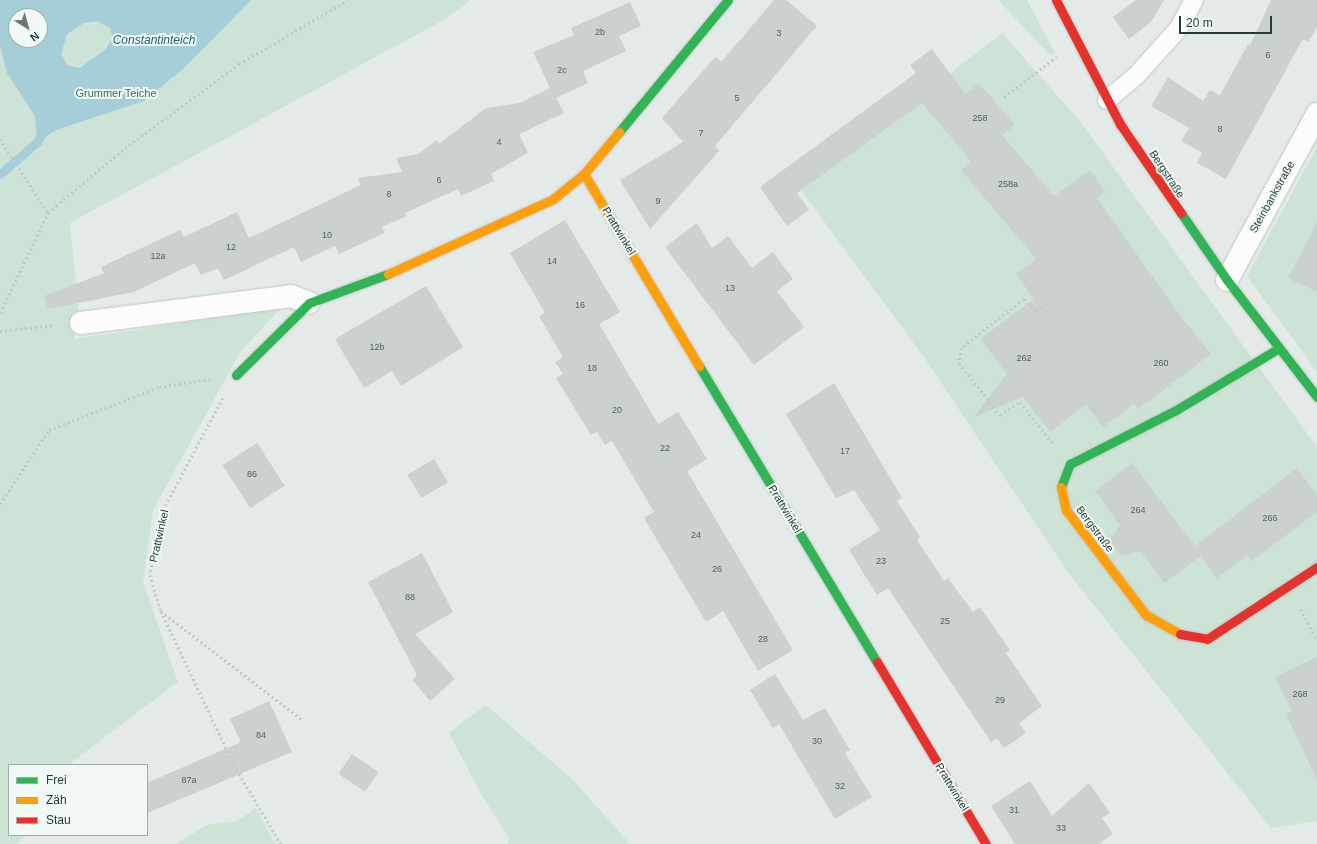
<!DOCTYPE html>
<meta charset="utf-8">
<style>
body{margin:0}
#map{position:relative;width:1317px;height:844px;overflow:hidden;background:#e4eae7;font-family:Helvetica,sans-serif}
div>[style]{position:absolute}
.green>*{inset:0;background:#cde3d5}
.water>*{inset:0;background:#a5ced8}
.stream>*{height:9px;margin:-4.5px;padding:0 4.5px;transform-origin:4.5px;border-radius:4.5px;background:#a5ced8}
.building>*{inset:0;background:#cbd1cf;transform-origin:0 0}
.path>*{height:2.5px;margin-top:-1.25px;transform-origin:0;background:repeating-linear-gradient(90deg,#c1cac7 0 2px,transparent 0 5px)}
.roads{filter:drop-shadow(0 0 1px #c1c7c4) drop-shadow(0 0 1px #c1c7c4)}
.lane>*{height:18px;margin:-9px;padding:0 9px;transform-origin:9px;border-radius:9px;background:#fbfcfb}
.street>*{height:22px;margin:-11px;padding:0 11px;transform-origin:11px;border-radius:11px;background:#fbfcfb}
.fast>*{height:9px;margin:-4.5px;padding:0 4.5px;transform-origin:4.5px;border-radius:4.5px;background:#30b455}
.slow>*{height:9px;margin:-4.5px;padding:0 4.5px;transform-origin:4.5px;border-radius:4.5px;background:#ff9f0a}
.jam>*{height:9px;margin:-4.5px;padding:0 4.5px;transform-origin:4.5px;border-radius:4.5px;background:#e5322d}
span{translate:-50% -50%;white-space:nowrap;text-align:center;line-height:1.15;-webkit-text-stroke:4px #f2f8f6;paint-order:stroke}
.number-label{font-size:9px;color:#4d635e}
.number-label span{-webkit-text-stroke-width:0}
.park-label{font-size:11px;color:#2c744c}
.street-label{font-size:11px;color:#223d37}
.water-label{font-size:12px;color:#1c6479;font-style:italic}
.legend{position:absolute;left:8px;top:764px;width:140px;height:72px;box-sizing:border-box;background:#f2f8f6;border:1px solid #9fadaa;margin:0;padding:5px 7px;list-style:none;font-size:12px;color:#223d37}
.legend li{display:flex;align-items:center;gap:8px;height:20px}
.legend b{width:20px;border:1px solid #9fadaa}
.north{position:absolute;left:8px;top:8px;width:40px;height:40px;box-sizing:border-box;background:#f2f8f6;border:1px solid #9fadaa;border-radius:50%;rotate:143deg;font-size:11px;font-weight:700;line-height:16px;text-align:center;color:#223d37}
.north::after{content:'';display:block;margin:auto;width:14px;height:18px;background:#667a75;clip-path:polygon(50% 0,100% 100%,50% 72%,0 100%)}
.scale{position:absolute;left:1179px;top:16px;width:93px;height:18px;box-sizing:border-box;border:2px solid #223d37;border-top:0;padding-left:5px;font-size:12px;line-height:14px;white-space:nowrap;color:#223d37;-webkit-text-stroke:3px #f2f8f6;paint-order:stroke}
</style>
<div id="map">
<div class="green">
<i style="clip-path:polygon(evenodd,0 0,471px 0,449px 17px,70px 223px,79px 316px,74px 339px,281px 308px,241px 351px,153px 510px,143px 582px,178px 682px,68px 765px,9px 765px,9px 835px,27px 835px,16px 844px,0 844px,0 0,16px 16px,40px 16px,40px 40px,16px 40px,16px 16px)"></i>
<i style="clip-path:polygon(998px 0,1027px 0,1055px 53px,1051px 56px)"></i>
<i style="clip-path:polygon(1002px 33px,1079px 120px,1317px 447px,1317px 821px,1271px 828px,1067px 571px,926px 360px,801px 190px)"></i>
<i style="clip-path:polygon(1317px 147px,1317px 372px,1247px 276px)"></i>
<i style="clip-path:polygon(486px 705px,573px 780px,630px 844px,508px 844px,509px 838px,480px 792px,449px 733px)"></i>
<i style="clip-path:polygon(256px 808px,275px 844px,176px 844px,207px 825px,237px 821px)"></i>
</div>
<div class="water">
<i style="clip-path:polygon(evenodd,0 0,251px 0,184px 68px,144px 101px,56px 130px,37px 142px,35px 116px,7px 73px,0 46px,0 0,16px 16px,40px 16px,40px 40px,16px 40px,16px 16px,0 0,98px 21px,111px 29px,112px 38px,106px 49px,80px 68px,67px 65px,61px 54px,67px 34px,84px 23px,98px 21px)"></i>
</div>
<div class="stream">
<i style="left:0;top:174px;width:49px;rotate:-40.9deg"></i>
<i style="left:37px;top:142px;width:12px;rotate:-59deg"></i>
</div>
<div class="building">
<i style="clip-path:polygon(774px 0,786px 0,817px 26px,715px 146px,719px 151px,650px 229px,620px 180px,683px 142px,662px 118px,715px 57px,722px 61px)"></i>
<i style="clip-path:polygon(1136px 0,1164px 0,1151px 22px,1129px 39px,1113px 17px)"></i>
<i style="clip-path:polygon(1271px 0,1317px 0,1317px 28px,1308px 42px,1303px 39px,1226px 179px,1197px 163px,1202px 153px,1181px 141px,1189px 128px,1151px 106px,1168px 77px,1203px 101px,1210px 90px,1220px 95px,1248px 44px,1250px 45px)"></i>
<i style="clip-path:polygon(630px 2px,641px 26px,619px 36px,626px 51px,583px 71px,588px 83px,556px 98px,564px 113px,519px 134px,528px 153px,491px 174px,494px 181px,461px 196px,458px 189px,405px 213px,407px 216px,382px 227px,385px 233px,339px 254px,335px 246px,301px 262px,294px 247px,224px 280px,218px 268px,201px 275px,195px 263px,134px 292px,48px 309px,44px 296px,104px 273px,101px 267px,180px 230px,184px 237px,237px 212px,249px 238px,361px 185px,358px 178px,402px 172px,396px 158px,418px 154px,437px 140px,439px 144px,486px 108px,519px 103px,550px 88px,533px 52px,574px 35px,571px 28px)"></i>
<i style="clip-path:polygon(932px 49px,965px 94px,979px 83px,1015px 125px,1002px 135px,1054px 196px,1090px 170px,1105px 192px,1097px 198px,1182px 318px,1211px 354px,1138px 409px,1134px 404px,1103px 427px,1086px 405px,1050px 432px,1023px 397px,974px 417px,1007px 374px,980px 339px,1034px 299px,1016px 274px,1036px 259px,961px 170px,971px 161px,922px 103px,797px 193px,809px 210px,787px 226px,760px 187px,916px 73px,910px 65px)"></i>
<i style="clip-path:polygon(565px 220px,620px 312px,599px 324px,658px 424px,678px 412px,707px 459px,687px 471px,793px 650px,758px 671px,723px 611px,706px 622px,644px 518px,654px 512px,612px 441px,605px 445px,597px 432px,591px 435px,556px 378px,563px 374px,555px 362px,563px 357px,539px 316px,545px 313px,510px 253px)"></i>
<i style="clip-path:polygon(1317px 222px,1317px 292px,1288px 278px)"></i>
<i style="clip-path:polygon(697px 223px,712px 248px,728px 236px,752px 268px,773px 252px,793px 279px,777px 291px,804px 327px,754px 365px,665px 247px)"></i>
<i style="clip-path:polygon(426px 286px,463px 347px,401px 386px,392px 371px,364px 388px,335px 339px)"></i>
<i style="clip-path:polygon(834px 383px,902px 498px,897px 501px,920px 537px,917px 540px,944px 581px,948px 578px,973px 612px,980px 607px,1010px 650px,1006px 653px,1042px 706px,1019px 723px,1026px 733px,1004px 748px,997px 738px,991px 742px,888px 588px,877px 595px,849px 550px,880px 530px,854px 490px,836px 498px,786px 414px)"></i>
<i style="left:257px;top:443px;width:51px;height:41px;rotate:57deg"></i>
<i style="left:434px;top:459px;width:27px;height:31px;rotate:59deg"></i>
<i style="clip-path:polygon(1132px 463px,1195px 546px,1297px 468px,1317px 495px,1317px 512px,1252px 561px,1247px 555px,1217px 578px,1201px 556px,1164px 583px,1140px 551px,1121px 556px,1109px 540px,1120px 525px,1095px 491px)"></i>
<i style="clip-path:polygon(422px 553px,453px 612px,415px 634px,455px 679px,430px 701px,412px 679px,417px 675px,368px 582px)"></i>
<i style="clip-path:polygon(1317px 657px,1317px 780px,1286px 714px,1292px 711px,1275px 677px)"></i>
<i style="clip-path:polygon(775px 674px,803px 720px,825px 708px,850px 750px,845px 753px,872px 797px,835px 819px,779px 724px,773px 728px,750px 690px)"></i>
<i style="clip-path:polygon(269px 701px,292px 752px,147px 813px,147px 783px,241px 742px,230px 719px)"></i>
<i style="left:352px;top:754px;width:32px;height:24px;rotate:34deg"></i>
<i style="clip-path:polygon(1030px 781px,1052px 816px,1089px 783px,1110px 813px,1102px 818px,1113px 834px,1099px 844px,1015px 844px,991px 806px)"></i>
</div>
<div class="path">
<i style="left:1004px;top:97px;width:66px;rotate:-37.6deg"></i>
<i style="left:0;top:139px;width:88px;rotate:57deg"></i>
<i style="left:1047px;top:305px;width:13px;rotate:151deg"></i>
<i style="left:1036px;top:311px;width:17px;rotate:-135deg"></i>
<i style="left:1024px;top:299px;width:79px;rotate:141.7deg"></i>
<i style="left:962px;top:348px;width:15px;rotate:101deg"></i>
<i style="left:959px;top:363px;width:66px;rotate:51.7deg"></i>
<i style="left:1000px;top:415px;width:24px;rotate:-33deg"></i>
<i style="left:1020px;top:402px;width:53px;rotate:51.2deg"></i>
<i style="left:0;top:313px;width:111px;rotate:-64.4deg"></i>
<i style="left:48px;top:213px;width:11px;rotate:-41deg"></i>
<i style="left:56px;top:206px;width:90px;rotate:-40deg"></i>
<i style="left:125px;top:148px;width:142px;rotate:-36.4deg"></i>
<i style="left:239px;top:64px;width:126px;rotate:-30.4deg"></i>
<i style="left:0;top:331px;width:55px;rotate:-6.2deg"></i>
<i style="left:223px;top:398px;width:128px;rotate:118deg"></i>
<i style="left:163px;top:511px;width:65px;rotate:101.5deg"></i>
<i style="left:150px;top:575px;width:38px;rotate:73deg"></i>
<i style="left:161px;top:611px;width:180px;rotate:37.6deg"></i>
<i style="left:0;top:504px;width:89px;rotate:-56.5deg"></i>
<i style="left:49px;top:430px;width:118px;rotate:-21.4deg"></i>
<i style="left:159px;top:387px;width:51px;rotate:-9.1deg"></i>
<i style="left:1301px;top:609px;width:35px;rotate:63deg"></i>
<i style="left:161px;top:611px;width:170px;rotate:64.6deg"></i>
<i style="left:234px;top:765px;width:92px;rotate:59.3deg"></i>
</div>
<div class="roads">
<div class="lane">
<i style="left:1107px;top:100px;width:38px;rotate:-40deg"></i>
<i style="left:1136px;top:76px;width:64px;rotate:-48.1deg"></i>
<i style="left:1179px;top:28px;width:32px;rotate:-62deg"></i>
</div>
<div class="street">
<i style="left:1227px;top:280px;width:189px;rotate:-61.5deg"></i>
<i style="left:81px;top:323px;width:212px;rotate:-7.3deg"></i>
<i style="left:291px;top:296px;width:19px;rotate:21deg"></i>
</div>
<div class="fast">
<i style="left:619px;top:132px;width:171px;rotate:-50.5deg"></i>
<i style="left:1181px;top:213px;width:81px;rotate:55.5deg"></i>
<i style="left:1227px;top:280px;width:148px;rotate:52.4deg"></i>
<i style="left:699px;top:366px;width:345px;rotate:59deg"></i>
<i style="left:236px;top:375px;width:103px;rotate:-44.6deg"></i>
<i style="left:309px;top:303px;width:84px;rotate:-20.2deg"></i>
<i style="left:1061px;top:487px;width:25px;rotate:-69deg"></i>
<i style="left:1070px;top:464px;width:119px;rotate:-27deg"></i>
<i style="left:1176px;top:410px;width:120px;rotate:-31deg"></i>
</div>
<div class="slow">
<i style="left:584px;top:174px;width:224px;rotate:59.1deg"></i>
<i style="left:388px;top:274px;width:181px;rotate:-24.4deg"></i>
<i style="left:553px;top:199px;width:40px;rotate:-39deg"></i>
<i style="left:584px;top:174px;width:55px;rotate:-50.2deg"></i>
<i style="left:1061px;top:487px;width:24px;rotate:78deg"></i>
<i style="left:1066px;top:510px;width:132px;rotate:52.7deg"></i>
<i style="left:1146px;top:615px;width:39px;rotate:29deg"></i>
</div>
<div class="jam">
<i style="left:1056px;top:0;width:140px;rotate:62.7deg"></i>
<i style="left:1120px;top:124px;width:108px;rotate:55.6deg"></i>
<i style="left:1180px;top:634px;width:27px;rotate:10deg"></i>
<i style="left:1207px;top:639px;width:131px;rotate:-33.2deg"></i>
<i style="left:877px;top:662px;width:212px;rotate:59.1deg"></i>
</div>
</div>
<div class="number-label">
<span style="left:600px;top:32px">2b</span>
<span style="left:779px;top:33px">3</span>
<span style="left:1268px;top:55px">6</span>
<span style="left:562px;top:70px">2c</span>
<span style="left:737px;top:98px">5</span>
<span style="left:980px;top:118px">258</span>
<span style="left:1220px;top:129px">8</span>
<span style="left:701px;top:133px">7</span>
<span style="left:499px;top:142px">4</span>
<span style="left:439px;top:180px">6</span>
<span style="left:1008px;top:184px">258a</span>
<span style="left:389px;top:194px">8</span>
<span style="left:658px;top:201px">9</span>
<span style="left:327px;top:235px">10</span>
<span style="left:231px;top:247px">12</span>
<span style="left:158px;top:256px">12a</span>
<span style="left:552px;top:261px">14</span>
<span style="left:730px;top:288px">13</span>
<span style="left:580px;top:305px">16</span>
<span style="left:377px;top:347px">12b</span>
<span style="left:1024px;top:358px">262</span>
<span style="left:1161px;top:363px">260</span>
<span style="left:592px;top:368px">18</span>
<span style="left:617px;top:410px">20</span>
<span style="left:665px;top:448px">22</span>
<span style="left:845px;top:451px">17</span>
<span style="left:252px;top:474px">86</span>
<span style="left:1138px;top:510px">264</span>
<span style="left:1270px;top:518px">266</span>
<span style="left:696px;top:535px">24</span>
<span style="left:881px;top:561px">23</span>
<span style="left:717px;top:569px">26</span>
<span style="left:410px;top:597px">88</span>
<span style="left:945px;top:621px">25</span>
<span style="left:763px;top:639px">28</span>
<span style="left:1300px;top:694px">268</span>
<span style="left:1000px;top:700px">29</span>
<span style="left:261px;top:735px">84</span>
<span style="left:817px;top:741px">30</span>
<span style="left:189px;top:780px">87a</span>
<span style="left:840px;top:786px">32</span>
<span style="left:1014px;top:810px">31</span>
<span style="left:1061px;top:828px">33</span>
</div>
<div class="park-label">
<span style="left:116px;top:93px">Grummer Teiche</span>
</div>
<div class="street-label">
<span style="left:1167px;top:174px;rotate:57deg">Bergstraße</span>
<span style="left:1272px;top:197px;rotate:-61deg">Steinbankstraße</span>
<span style="left:619px;top:231px;rotate:59deg">Prattwinkel</span>
<span style="left:785px;top:509px;rotate:59deg">Prattwinkel</span>
<span style="left:1095px;top:529px;rotate:53deg">Bergstraße</span>
<span style="left:159px;top:536px;rotate:-77deg">Prattwinkel</span>
<span style="left:952px;top:787px;rotate:59deg">Prattwinkel</span>
</div>
<div class="water-label">
<span style="left:154px;top:41px">Constantinteich</span>
</div>
<ul class="legend">
<li><b style="height:5px;background:#30b455"></b>Frei</li>
<li><b style="height:5px;background:#ff9f0a"></b>Zäh</li>
<li><b style="height:5px;background:#e5322d"></b>Stau</li>
</ul>
<div class="north">N</div>
<div class="scale">20 m</div>
</div>
